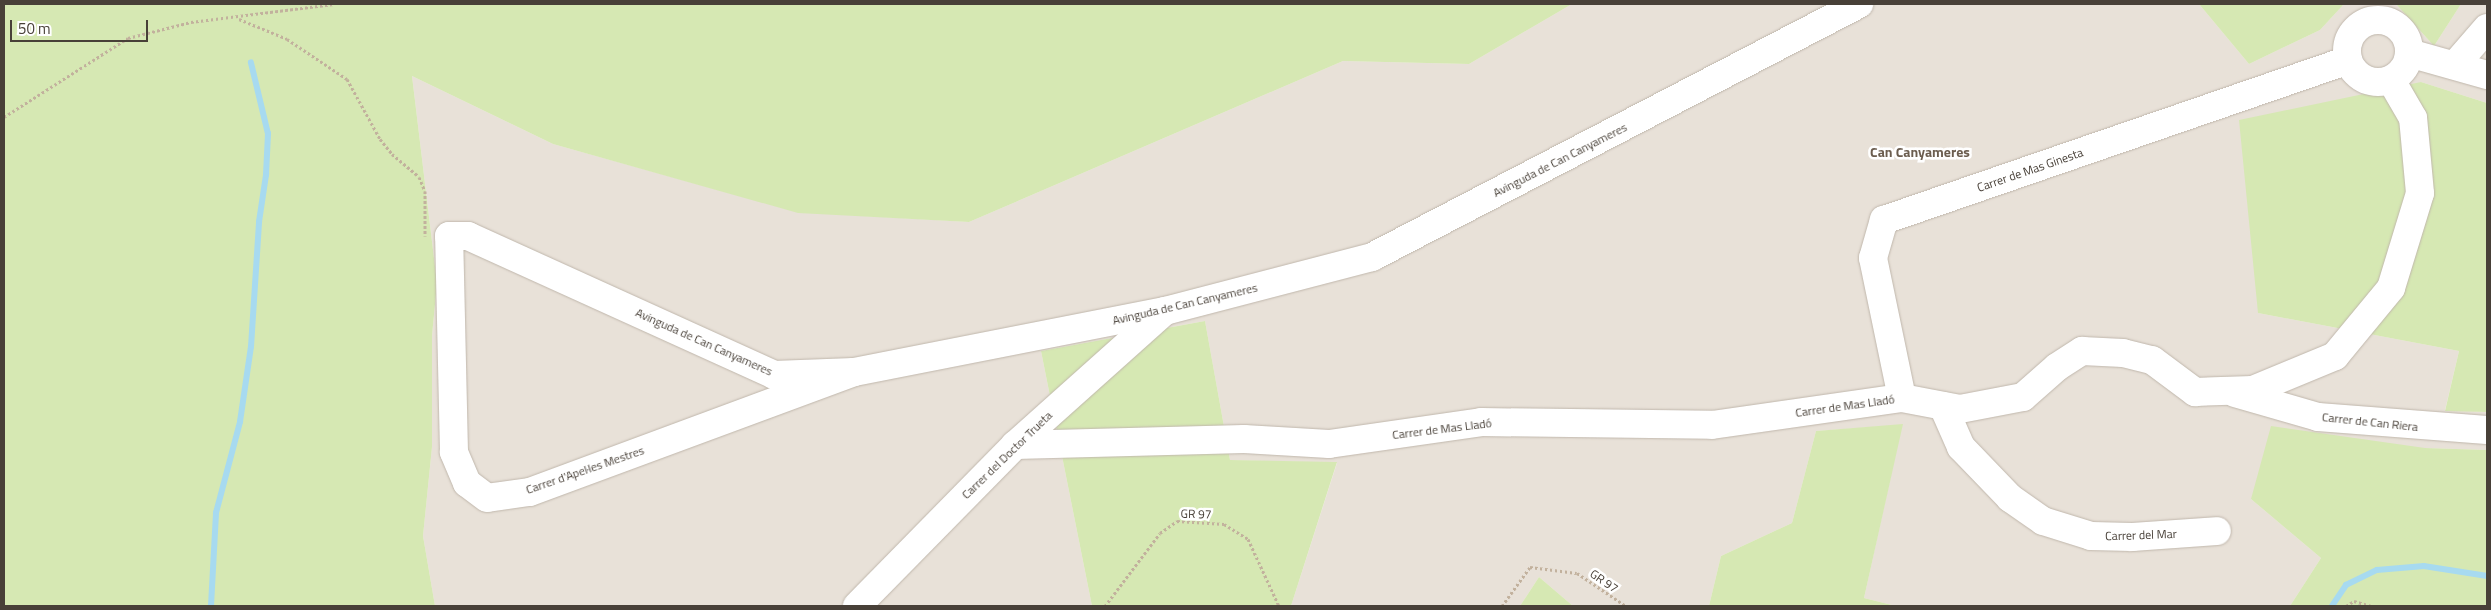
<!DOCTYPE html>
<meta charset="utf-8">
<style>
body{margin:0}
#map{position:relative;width:2491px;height:610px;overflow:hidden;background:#f4f0ea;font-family:"Titillium Web",sans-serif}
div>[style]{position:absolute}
.residential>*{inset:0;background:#e8e1d8}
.green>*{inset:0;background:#d6e8b3}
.stream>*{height:5.5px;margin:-2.75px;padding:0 2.75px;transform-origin:2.75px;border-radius:2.75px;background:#a7daf0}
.path>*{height:3px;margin-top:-1.5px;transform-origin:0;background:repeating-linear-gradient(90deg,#c2b19d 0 2.5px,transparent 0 5px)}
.roads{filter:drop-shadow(0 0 1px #c0b7ac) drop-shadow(0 0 1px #c0b7ac)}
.minor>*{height:28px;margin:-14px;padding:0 14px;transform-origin:14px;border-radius:14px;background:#fff}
.minor>.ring{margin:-14px;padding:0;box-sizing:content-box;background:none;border:28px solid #fff;border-radius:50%}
span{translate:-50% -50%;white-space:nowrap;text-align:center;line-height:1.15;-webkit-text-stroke:5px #fff;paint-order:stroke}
.street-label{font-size:12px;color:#484038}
.neighbourhood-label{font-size:14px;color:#6b5d4f;font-weight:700}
.frame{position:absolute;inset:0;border:5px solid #484038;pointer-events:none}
.scale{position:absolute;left:10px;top:20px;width:138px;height:22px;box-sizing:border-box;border:2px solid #484038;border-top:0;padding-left:6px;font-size:15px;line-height:18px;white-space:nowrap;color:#484038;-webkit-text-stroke:4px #fff;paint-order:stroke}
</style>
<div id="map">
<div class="residential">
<i style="clip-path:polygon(1572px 4px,2199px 4px,2249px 64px,2320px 30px,2344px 4px,2396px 4px,2434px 46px,2461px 4px,2487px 4px,2487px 103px,2421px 82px,2258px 313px,2459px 351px,2445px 410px,2487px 412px,2487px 450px,2425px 448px,2251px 499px,2321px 558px,2290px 606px,1896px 606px,1864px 598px,1902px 425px,1816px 431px,1792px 523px,1721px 556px,1709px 606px,1573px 606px,1539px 577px,1520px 606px,1291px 606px,1337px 463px,1230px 460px,1205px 321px,1041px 351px,1092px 606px,435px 606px,423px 536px,432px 447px,432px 336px,437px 283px,412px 76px,553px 144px,797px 212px,969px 222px,1343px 61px,1469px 64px)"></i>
</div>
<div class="green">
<i style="clip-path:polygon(4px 4px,1572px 4px,1469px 64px,1343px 61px,969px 222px,798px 213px,553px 144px,412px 76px,437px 283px,432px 336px,432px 447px,423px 536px,435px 606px,4px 606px)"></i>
<i style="clip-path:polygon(2199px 4px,2344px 4px,2320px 30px,2249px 64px)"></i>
<i style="clip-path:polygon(2396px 4px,2461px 4px,2434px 46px)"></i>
<i style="clip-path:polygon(2421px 82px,2487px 103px,2487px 412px,2445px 411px,2459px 351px,2258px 313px,2239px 120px)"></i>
<i style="clip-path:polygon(1205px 321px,1230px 460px,1337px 462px,1291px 606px,1092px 606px,1041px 351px)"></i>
<i style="clip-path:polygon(1903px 424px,1864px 598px,1896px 606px,1709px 606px,1721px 556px,1792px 523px,1816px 431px)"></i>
<i style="clip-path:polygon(2271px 426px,2425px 448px,2487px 450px,2487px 606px,2290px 606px,2321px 558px,2251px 499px)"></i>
<i style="clip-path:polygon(1539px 577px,1573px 606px,1520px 606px)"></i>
</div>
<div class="stream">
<i style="left:211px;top:606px;width:93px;rotate:-86.9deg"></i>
<i style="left:216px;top:513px;width:94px;rotate:-75.2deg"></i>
<i style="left:240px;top:422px;width:76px;rotate:-81.7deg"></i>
<i style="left:251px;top:347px;width:125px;rotate:-86.3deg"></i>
<i style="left:259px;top:222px;width:48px;rotate:-81.5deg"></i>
<i style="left:266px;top:175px;width:41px;rotate:-87.2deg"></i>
<i style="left:268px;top:134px;width:73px;rotate:-103.5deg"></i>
<i style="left:2332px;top:606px;width:25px;rotate:-56deg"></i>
<i style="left:2346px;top:585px;width:34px;rotate:-26deg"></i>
<i style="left:2377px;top:570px;width:47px;rotate:-4.9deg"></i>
<i style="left:2424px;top:566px;width:64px;rotate:9deg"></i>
</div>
<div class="path">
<i style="left:239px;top:19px;width:52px;rotate:22.6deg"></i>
<i style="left:287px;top:39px;width:72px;rotate:33.7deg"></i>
<i style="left:347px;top:79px;width:68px;rotate:61.2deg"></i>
<i style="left:380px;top:139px;width:19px;rotate:51deg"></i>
<i style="left:392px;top:154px;width:35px;rotate:40deg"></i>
<i style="left:419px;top:177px;width:15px;rotate:67deg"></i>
<i style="left:425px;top:191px;width:45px;rotate:90deg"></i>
<i style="left:4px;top:117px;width:147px;rotate:-32.5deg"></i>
<i style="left:128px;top:38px;width:65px;rotate:-14.3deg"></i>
<i style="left:191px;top:22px;width:144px;rotate:-7.2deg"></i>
<i style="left:1105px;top:606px;width:91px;rotate:-53deg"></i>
<i style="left:1160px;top:533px;width:21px;rotate:-35deg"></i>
<i style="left:1177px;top:521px;width:47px;rotate:3.7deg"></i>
<i style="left:1224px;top:524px;width:28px;rotate:32deg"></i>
<i style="left:1248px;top:539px;width:74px;rotate:65.2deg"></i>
<i style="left:1502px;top:606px;width:48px;rotate:-54.3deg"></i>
<i style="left:1530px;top:567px;width:47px;rotate:7.3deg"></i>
<i style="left:1577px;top:573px;width:59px;rotate:34deg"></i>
<i style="left:2346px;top:606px;width:9px;rotate:-32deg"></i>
<i style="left:2354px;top:601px;width:18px;rotate:16deg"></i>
</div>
<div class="roads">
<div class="minor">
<i class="ring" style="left:2347px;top:20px;width:34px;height:34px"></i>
<i style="left:2409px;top:53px;width:81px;rotate:15.8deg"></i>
<i style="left:2455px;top:65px;width:49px;rotate:-49.1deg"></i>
<i style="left:854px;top:372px;width:346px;rotate:159.7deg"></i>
<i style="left:529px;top:492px;width:42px;rotate:171.9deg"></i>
<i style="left:487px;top:498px;width:25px;rotate:-143deg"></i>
<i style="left:467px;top:483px;width:34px;rotate:-113deg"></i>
<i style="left:454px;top:452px;width:216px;rotate:-91.3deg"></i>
<i style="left:449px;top:236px;width:19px"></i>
<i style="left:468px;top:236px;width:336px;rotate:24.4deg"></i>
<i style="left:774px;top:375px;width:80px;rotate:-2.1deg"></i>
<i style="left:854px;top:372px;width:317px;rotate:-11.1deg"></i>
<i style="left:1165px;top:311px;width:214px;rotate:-14.6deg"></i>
<i style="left:1372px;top:257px;width:549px;rotate:-27.45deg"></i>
<i style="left:2235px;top:393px;width:86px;rotate:16.1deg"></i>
<i style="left:2318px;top:417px;width:169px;rotate:4.4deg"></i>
<i style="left:1902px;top:398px;width:143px;rotate:-101.7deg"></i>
<i style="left:1873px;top:258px;width:40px;rotate:-74deg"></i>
<i style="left:1884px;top:220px;width:491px;rotate:-19deg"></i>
<i style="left:1943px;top:406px;width:45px;rotate:66.3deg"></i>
<i style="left:1961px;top:447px;width:71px;rotate:46.1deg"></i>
<i style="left:2010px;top:498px;width:40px;rotate:34.9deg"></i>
<i style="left:2043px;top:521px;width:50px;rotate:17.4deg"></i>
<i style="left:2091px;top:536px;width:41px;rotate:1.4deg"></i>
<i style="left:2132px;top:537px;width:85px;rotate:-4deg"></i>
<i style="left:1015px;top:445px;width:229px;rotate:-1.5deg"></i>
<i style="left:1244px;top:439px;width:85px;rotate:3.4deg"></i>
<i style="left:1329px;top:444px;width:154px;rotate:-8.2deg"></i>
<i style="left:1481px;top:422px;width:231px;rotate:0.7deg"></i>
<i style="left:1712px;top:425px;width:192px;rotate:-8.1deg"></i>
<i style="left:1902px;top:398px;width:59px;rotate:10.7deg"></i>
<i style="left:1960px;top:409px;width:64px;rotate:-10.8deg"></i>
<i style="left:2023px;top:397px;width:45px;rotate:-41.4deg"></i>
<i style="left:2057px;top:367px;width:30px;rotate:-33deg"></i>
<i style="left:2082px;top:351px;width:41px;rotate:2.8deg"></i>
<i style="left:2123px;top:353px;width:30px;rotate:14deg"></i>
<i style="left:2152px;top:360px;width:54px;rotate:36.7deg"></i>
<i style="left:2195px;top:392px;width:58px;rotate:-2deg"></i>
<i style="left:2253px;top:390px;width:89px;rotate:-22.5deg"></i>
<i style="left:2335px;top:356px;width:88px;rotate:-50.5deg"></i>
<i style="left:2391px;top:288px;width:99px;rotate:-73deg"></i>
<i style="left:2420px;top:193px;width:75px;rotate:-95.3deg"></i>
<i style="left:2413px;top:118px;width:44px;rotate:-120.1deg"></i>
<i style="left:857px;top:606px;width:226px;rotate:-45.5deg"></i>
<i style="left:1015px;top:445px;width:200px;rotate:-41.8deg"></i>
</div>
</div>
<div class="street-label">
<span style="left:1560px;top:160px;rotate:-27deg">Avinguda de Can Canyameres</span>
<span style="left:2030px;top:170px;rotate:-19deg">Carrer de Mas Ginesta</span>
<span style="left:1185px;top:304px;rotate:-13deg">Avinguda de Can Canyameres</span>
<span style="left:704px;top:342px;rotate:24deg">Avinguda de Can Canyameres</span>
<span style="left:1845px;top:406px;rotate:-8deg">Carrer de Mas Lladó</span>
<span style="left:2370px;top:422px;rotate:6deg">Carrer de Can Riera</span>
<span style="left:1442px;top:429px;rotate:-7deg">Carrer de Mas Lladó</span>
<span style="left:1007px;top:455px;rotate:-44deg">Carrer del Doctor Trueta</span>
<span style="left:585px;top:470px;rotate:-19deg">Carrer d'Apel·les Mestres</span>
<span style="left:1196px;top:514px;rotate:1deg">GR 97</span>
<span style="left:2141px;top:535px;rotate:-2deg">Carrer del Mar</span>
<span style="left:1604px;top:581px;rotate:34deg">GR 97</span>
</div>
<div class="neighbourhood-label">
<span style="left:1920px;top:152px">Can Canyameres</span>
</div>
<div class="frame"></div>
<div class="scale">50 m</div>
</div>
